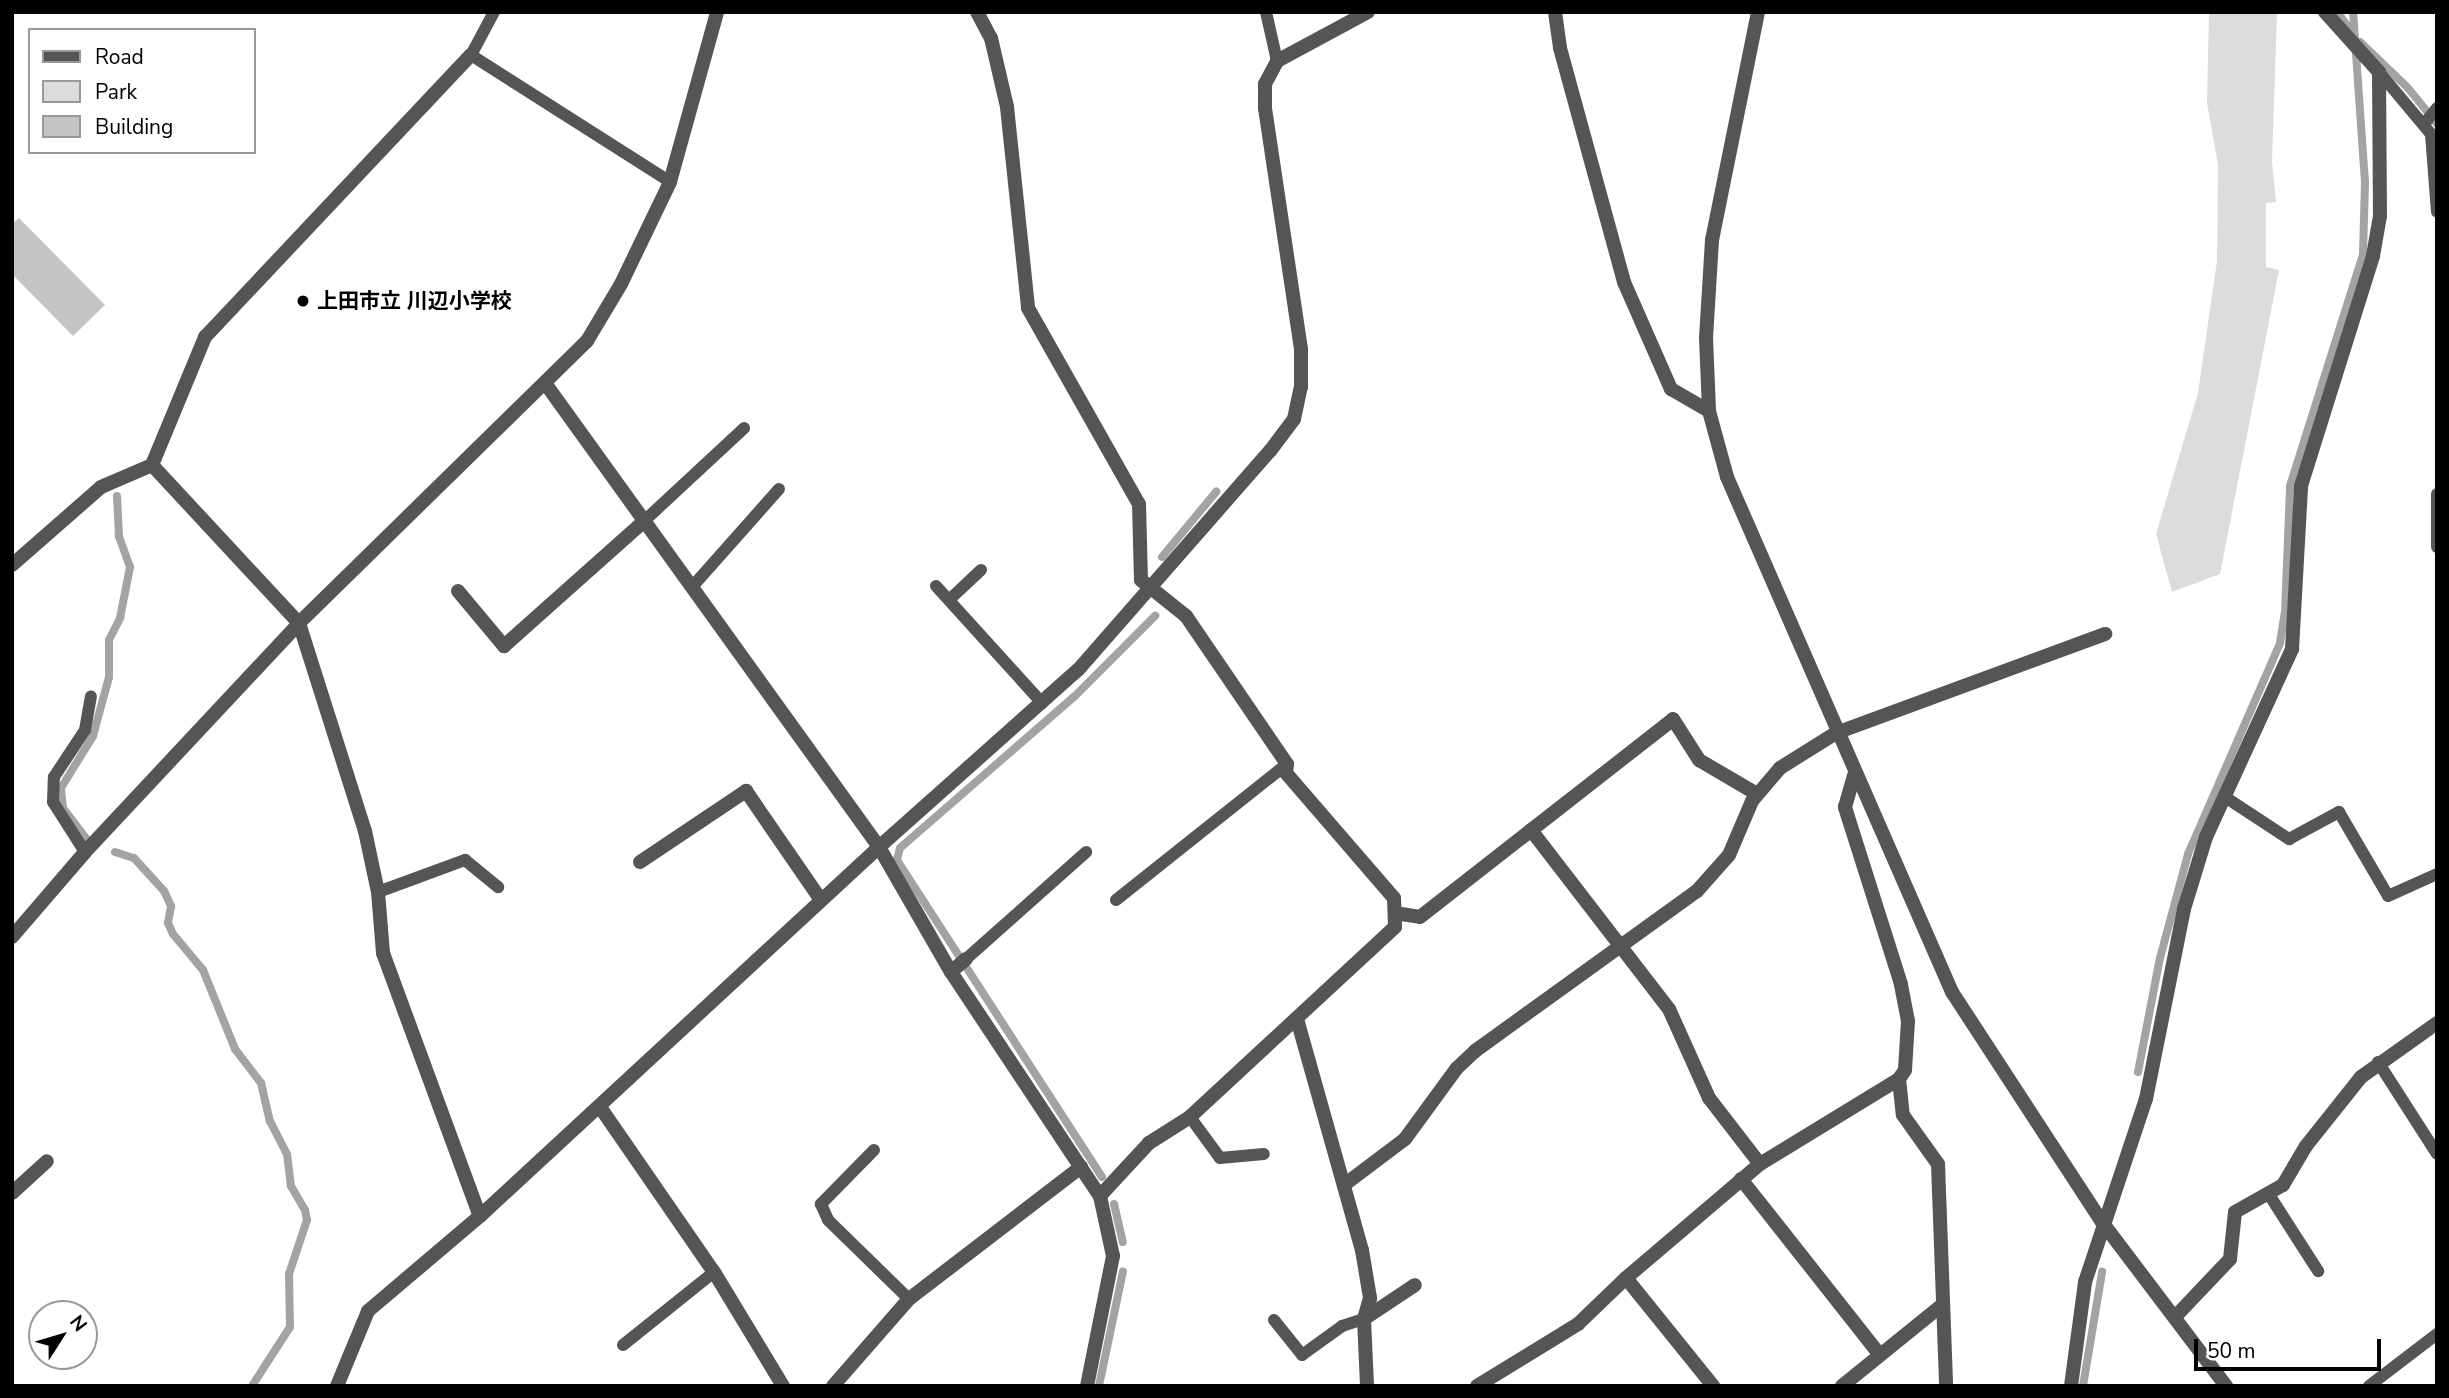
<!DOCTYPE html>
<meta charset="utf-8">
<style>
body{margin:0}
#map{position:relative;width:2449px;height:1398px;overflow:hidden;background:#fff;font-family:"Nunito Sans","Noto Sans JP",sans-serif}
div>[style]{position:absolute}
.green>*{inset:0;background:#dcdcdc}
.stream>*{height:8px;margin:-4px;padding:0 4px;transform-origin:4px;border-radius:4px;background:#a3a3a3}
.building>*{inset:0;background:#c4c4c4}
.service>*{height:12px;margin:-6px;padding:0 6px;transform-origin:6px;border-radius:6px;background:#555}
.minor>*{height:14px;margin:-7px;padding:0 7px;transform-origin:7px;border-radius:7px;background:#555}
.tertiary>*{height:14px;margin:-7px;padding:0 7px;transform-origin:7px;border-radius:7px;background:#555}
.dots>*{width:19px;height:19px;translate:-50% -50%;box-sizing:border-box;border:4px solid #fff;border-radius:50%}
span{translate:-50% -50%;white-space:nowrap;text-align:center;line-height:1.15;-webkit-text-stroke:5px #fff;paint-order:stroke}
.poi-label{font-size:21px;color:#000;font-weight:700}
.left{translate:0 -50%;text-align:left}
.frame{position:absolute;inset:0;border:14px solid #000;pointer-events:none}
.legend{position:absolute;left:28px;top:28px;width:228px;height:126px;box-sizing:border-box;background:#fff;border:2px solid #999;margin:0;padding:9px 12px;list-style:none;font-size:21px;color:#000}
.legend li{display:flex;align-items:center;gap:14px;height:35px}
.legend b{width:35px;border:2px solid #999}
.north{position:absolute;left:28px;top:1300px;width:70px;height:70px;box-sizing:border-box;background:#fff;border:2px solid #999;border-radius:50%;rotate:53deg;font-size:19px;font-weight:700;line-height:28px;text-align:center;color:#000}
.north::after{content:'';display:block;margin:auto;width:24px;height:32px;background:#000;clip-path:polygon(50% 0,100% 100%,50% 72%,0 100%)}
.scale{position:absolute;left:2194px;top:1339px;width:187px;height:32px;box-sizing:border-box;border:4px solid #000;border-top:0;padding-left:9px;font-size:21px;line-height:24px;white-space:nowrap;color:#000;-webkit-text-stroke:5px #fff;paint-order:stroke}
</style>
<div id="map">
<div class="green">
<i style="clip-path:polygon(2209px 12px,2277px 12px,2272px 162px,2276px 202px,2266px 203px,2266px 267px,2279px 270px,2220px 574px,2172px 592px,2156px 534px,2198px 393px,2217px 261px,2218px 165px,2207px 103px)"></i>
</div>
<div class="stream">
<i style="left:2337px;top:12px;width:25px;rotate:53deg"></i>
<i style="left:2360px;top:42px;width:66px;rotate:43.8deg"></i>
<i style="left:2408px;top:88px;width:46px;rotate:51.1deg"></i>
<i style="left:1162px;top:557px;width:85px;rotate:-50.3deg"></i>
<i style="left:88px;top:841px;width:41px;rotate:-127.1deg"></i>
<i style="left:63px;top:808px;width:20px;rotate:-96deg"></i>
<i style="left:61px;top:788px;width:61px;rotate:-58.4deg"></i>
<i style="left:93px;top:736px;width:61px;rotate:-74.8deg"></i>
<i style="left:109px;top:677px;width:37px;rotate:-90deg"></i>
<i style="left:109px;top:640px;width:25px;rotate:-63deg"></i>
<i style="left:120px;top:618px;width:52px;rotate:-78.9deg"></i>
<i style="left:130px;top:567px;width:33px;rotate:-110deg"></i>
<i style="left:119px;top:536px;width:40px;rotate:-92.9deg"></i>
<i style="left:115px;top:852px;width:20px;rotate:18deg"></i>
<i style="left:134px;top:858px;width:45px;rotate:47.7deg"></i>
<i style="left:164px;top:891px;width:17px;rotate:65deg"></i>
<i style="left:171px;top:906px;width:17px;rotate:100deg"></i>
<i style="left:168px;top:923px;width:12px;rotate:66deg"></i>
<i style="left:173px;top:934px;width:47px;rotate:50.2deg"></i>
<i style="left:203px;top:970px;width:85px;rotate:67.9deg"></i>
<i style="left:235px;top:1049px;width:43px;rotate:52.6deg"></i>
<i style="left:261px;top:1083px;width:39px;rotate:77deg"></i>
<i style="left:270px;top:1121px;width:37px;rotate:63deg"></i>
<i style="left:287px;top:1154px;width:32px;rotate:83deg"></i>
<i style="left:291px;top:1186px;width:28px;rotate:60deg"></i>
<i style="left:305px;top:1210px;width:10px;rotate:79deg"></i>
<i style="left:307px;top:1220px;width:57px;rotate:108.4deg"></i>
<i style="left:289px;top:1274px;width:53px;rotate:88.9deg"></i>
<i style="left:290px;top:1327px;width:70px;rotate:122.8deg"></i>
<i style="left:2138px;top:1072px;width:116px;rotate:-79.1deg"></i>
<i style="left:2160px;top:958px;width:108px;rotate:-74.9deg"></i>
<i style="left:2188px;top:854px;width:230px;rotate:-66.4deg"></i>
<i style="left:2280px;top:643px;width:30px;rotate:-81deg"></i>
<i style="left:2285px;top:613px;width:127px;rotate:-87.7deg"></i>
<i style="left:2290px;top:486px;width:243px;rotate:-72.5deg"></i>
<i style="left:2363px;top:254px;width:72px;rotate:-88.4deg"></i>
<i style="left:2365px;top:182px;width:170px;rotate:-94deg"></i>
<i style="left:1102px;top:1177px;width:378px;rotate:-122.9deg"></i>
<i style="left:897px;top:860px;width:12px;rotate:-76deg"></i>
<i style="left:900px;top:848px;width:230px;rotate:-41deg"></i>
<i style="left:1074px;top:697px;width:115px;rotate:-45deg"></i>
<i style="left:1114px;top:1204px;width:39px;rotate:77deg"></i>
<i style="left:1099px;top:1386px;width:117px;rotate:-78.2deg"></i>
<i style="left:2083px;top:1386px;width:116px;rotate:-80.5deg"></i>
</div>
<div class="building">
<i style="clip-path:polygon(19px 218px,105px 305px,73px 336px,12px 274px,12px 224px)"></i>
</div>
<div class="service">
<i style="left:494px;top:12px;width:49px;rotate:118.1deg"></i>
<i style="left:471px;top:55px;width:236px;rotate:32.5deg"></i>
<i style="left:1266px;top:12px;width:50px;rotate:77.3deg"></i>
<i style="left:2379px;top:72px;width:81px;rotate:50deg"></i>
<i style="left:2431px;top:134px;width:78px;rotate:85.6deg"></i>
<i style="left:2424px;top:124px;width:21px;rotate:-51deg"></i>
<i style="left:2437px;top:494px;width:53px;rotate:90deg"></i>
<i style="left:643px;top:522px;width:138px;rotate:-42.9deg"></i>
<i style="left:936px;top:586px;width:158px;rotate:47.8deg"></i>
<i style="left:692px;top:587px;width:131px;rotate:-48.4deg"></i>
<i style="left:949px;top:600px;width:44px;rotate:-43.2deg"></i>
<i style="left:2225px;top:797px;width:77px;rotate:33.3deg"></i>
<i style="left:2289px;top:839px;width:57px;rotate:-28.4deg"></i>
<i style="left:2339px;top:812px;width:97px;rotate:59.7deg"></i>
<i style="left:2388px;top:896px;width:54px;rotate:-24.2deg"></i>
<i style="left:85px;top:852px;width:59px;rotate:-122.6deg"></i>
<i style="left:53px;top:802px;width:25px;rotate:-88deg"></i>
<i style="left:54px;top:777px;width:56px;rotate:-56.6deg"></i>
<i style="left:85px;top:730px;width:34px;rotate:-80deg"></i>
<i style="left:378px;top:892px;width:93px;rotate:-20.2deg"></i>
<i style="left:465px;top:860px;width:43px;rotate:39.3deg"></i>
<i style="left:1116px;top:900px;width:218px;rotate:-38.5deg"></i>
<i style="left:966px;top:959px;width:161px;rotate:-41.7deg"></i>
<i style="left:2378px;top:1062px;width:109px;rotate:57.3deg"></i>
<i style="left:1190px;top:1117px;width:51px;rotate:53.8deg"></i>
<i style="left:1220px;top:1158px;width:44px;rotate:-5.2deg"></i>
<i style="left:874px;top:1150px;width:76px;rotate:134.5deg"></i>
<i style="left:821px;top:1204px;width:17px;rotate:66deg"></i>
<i style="left:828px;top:1220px;width:113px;rotate:44.3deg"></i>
<i style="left:2268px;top:1193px;width:93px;rotate:57.3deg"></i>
<i style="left:1274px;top:1320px;width:45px;rotate:51.3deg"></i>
<i style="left:1302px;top:1355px;width:49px;rotate:-35.9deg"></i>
<i style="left:1342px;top:1326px;width:23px;rotate:-18deg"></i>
<i style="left:623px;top:1345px;width:117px;rotate:-38.7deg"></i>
<i style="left:2369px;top:1386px;width:86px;rotate:-37.4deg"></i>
</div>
<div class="minor">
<i style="left:977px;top:12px;width:30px;rotate:62deg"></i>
<i style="left:991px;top:38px;width:71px;rotate:76.9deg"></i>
<i style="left:1007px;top:107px;width:202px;rotate:84deg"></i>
<i style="left:1028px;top:308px;width:225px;rotate:60.5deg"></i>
<i style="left:1139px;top:504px;width:76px;rotate:88.5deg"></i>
<i style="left:1141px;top:580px;width:58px;rotate:38.7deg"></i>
<i style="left:1186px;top:616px;width:179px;rotate:55.7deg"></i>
<i style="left:1287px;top:764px;width:9px;rotate:96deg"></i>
<i style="left:1286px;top:773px;width:165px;rotate:49.2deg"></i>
<i style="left:1394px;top:898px;width:29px;rotate:88deg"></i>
<i style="left:1395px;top:927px;width:280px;rotate:137.2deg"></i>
<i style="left:1190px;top:1117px;width:49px;rotate:147.6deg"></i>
<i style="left:1149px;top:1143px;width:72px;rotate:132.8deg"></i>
<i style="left:1555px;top:12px;width:36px;rotate:82deg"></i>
<i style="left:1560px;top:48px;width:243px;rotate:74.7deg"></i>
<i style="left:1624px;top:282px;width:117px;rotate:66.3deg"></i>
<i style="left:1671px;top:389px;width:44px;rotate:30.1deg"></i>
<i style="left:545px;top:383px;width:572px;rotate:54.25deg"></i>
<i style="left:879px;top:847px;width:144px;rotate:60.1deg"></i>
<i style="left:951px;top:972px;width:269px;rotate:56.4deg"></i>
<i style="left:1100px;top:1196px;width:61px;rotate:77.8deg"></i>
<i style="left:1113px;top:1256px;width:133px;rotate:101.3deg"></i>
<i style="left:152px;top:465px;width:216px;rotate:47.1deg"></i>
<i style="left:299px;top:623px;width:218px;rotate:72.4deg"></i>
<i style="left:365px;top:831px;width:62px;rotate:78deg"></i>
<i style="left:378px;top:892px;width:61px;rotate:85.3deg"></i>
<i style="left:383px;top:953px;width:280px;rotate:69.8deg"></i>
<i style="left:12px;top:565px;width:118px;rotate:-41.2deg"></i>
<i style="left:101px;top:487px;width:56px;rotate:-23.3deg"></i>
<i style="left:152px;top:465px;width:139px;rotate:-67.5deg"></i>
<i style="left:205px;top:337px;width:388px;rotate:-46.7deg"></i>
<i style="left:458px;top:591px;width:72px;rotate:50.1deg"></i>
<i style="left:504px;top:646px;width:186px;rotate:-41.7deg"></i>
<i style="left:1531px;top:830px;width:226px;rotate:52.4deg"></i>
<i style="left:1669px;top:1009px;width:98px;rotate:65.8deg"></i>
<i style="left:1709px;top:1098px;width:83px;rotate:52.3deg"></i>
<i style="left:640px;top:862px;width:128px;rotate:-33.8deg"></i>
<i style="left:746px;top:791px;width:132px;rotate:55.5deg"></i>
<i style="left:1395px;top:913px;width:25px;rotate:9deg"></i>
<i style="left:1420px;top:917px;width:321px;rotate:-38deg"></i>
<i style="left:1673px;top:719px;width:49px;rotate:57.6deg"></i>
<i style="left:1699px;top:760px;width:67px;rotate:30.4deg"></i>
<i style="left:12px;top:937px;width:112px;rotate:-49.3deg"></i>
<i style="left:85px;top:852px;width:313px;rotate:-46.9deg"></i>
<i style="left:299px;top:623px;width:403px;rotate:-44.4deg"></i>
<i style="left:587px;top:341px;width:66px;rotate:-59.2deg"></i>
<i style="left:621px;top:284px;width:113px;rotate:-64.3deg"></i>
<i style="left:670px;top:182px;width:176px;rotate:-74.5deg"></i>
<i style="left:951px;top:972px;width:20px;rotate:-41deg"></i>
<i style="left:1297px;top:1019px;width:240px;rotate:74.3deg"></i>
<i style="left:1362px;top:1250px;width:49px;rotate:80.5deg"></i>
<i style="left:1370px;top:1298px;width:22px;rotate:106deg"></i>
<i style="left:1364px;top:1319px;width:67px;rotate:87.4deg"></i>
<i style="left:1899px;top:1079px;width:36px;rotate:84deg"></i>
<i style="left:1903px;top:1115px;width:60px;rotate:54.5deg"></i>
<i style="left:1938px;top:1164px;width:222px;rotate:87.9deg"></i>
<i style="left:600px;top:1107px;width:201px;rotate:55.4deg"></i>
<i style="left:714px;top:1272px;width:133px;rotate:58.8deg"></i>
<i style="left:1741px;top:1179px;width:224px;rotate:51.7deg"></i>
<i style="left:1344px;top:1185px;width:76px;rotate:-37deg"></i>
<i style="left:1405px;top:1139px;width:88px;rotate:-53.8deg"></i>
<i style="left:1457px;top:1068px;width:25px;rotate:-43deg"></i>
<i style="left:1475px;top:1051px;width:274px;rotate:-35.8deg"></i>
<i style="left:1697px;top:891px;width:48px;rotate:-48.4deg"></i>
<i style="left:1729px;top:855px;width:59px;rotate:-66.9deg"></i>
<i style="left:1752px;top:801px;width:43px;rotate:-49.7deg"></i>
<i style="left:1780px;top:768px;width:66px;rotate:-32deg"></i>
<i style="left:1836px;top:733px;width:287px;rotate:-20.2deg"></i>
<i style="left:12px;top:1193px;width:47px;rotate:-42.4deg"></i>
<i style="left:1626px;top:1278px;width:139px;rotate:51.1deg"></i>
<i style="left:2175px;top:1317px;width:80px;rotate:-46.5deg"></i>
<i style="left:2230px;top:1259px;width:47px;rotate:-83.9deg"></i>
<i style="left:2235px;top:1212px;width:55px;rotate:-29.4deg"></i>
<i style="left:2283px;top:1185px;width:45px;rotate:-59.5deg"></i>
<i style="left:2306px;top:1146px;width:88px;rotate:-51.4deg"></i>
<i style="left:2361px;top:1077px;width:93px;rotate:-35.4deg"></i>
<i style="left:1364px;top:1319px;width:61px;rotate:-33.7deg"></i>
<i style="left:337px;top:1386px;width:81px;rotate:-67.5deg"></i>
<i style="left:368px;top:1311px;width:147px;rotate:-40.3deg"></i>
<i style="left:480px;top:1216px;width:543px;rotate:-42.76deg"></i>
<i style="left:879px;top:847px;width:266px;rotate:-41.7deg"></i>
<i style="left:1078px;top:670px;width:291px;rotate:-48.8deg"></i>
<i style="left:1270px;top:451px;width:40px;rotate:-53deg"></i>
<i style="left:1294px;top:419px;width:33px;rotate:-78deg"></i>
<i style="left:1301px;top:387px;width:38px;rotate:-90deg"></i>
<i style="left:1301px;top:349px;width:244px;rotate:-98.5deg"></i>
<i style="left:1265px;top:108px;width:24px;rotate:-90deg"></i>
<i style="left:1265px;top:84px;width:26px;rotate:-62deg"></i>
<i style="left:1277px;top:61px;width:103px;rotate:-28.3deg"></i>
<i style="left:833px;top:1386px;width:116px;rotate:-48.9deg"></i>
<i style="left:909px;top:1299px;width:217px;rotate:-37.5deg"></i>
<i style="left:1477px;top:1386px;width:119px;rotate:-31.5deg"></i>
<i style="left:1578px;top:1324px;width:66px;rotate:-43.8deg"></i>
<i style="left:1626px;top:1278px;width:176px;rotate:-40.4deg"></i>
<i style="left:1760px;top:1164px;width:163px;rotate:-31.4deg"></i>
<i style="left:1899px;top:1079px;width:11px;rotate:-56deg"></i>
<i style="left:1905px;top:1070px;width:49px;rotate:-86.5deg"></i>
<i style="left:1908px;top:1021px;width:38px;rotate:-101deg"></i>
<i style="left:1901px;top:984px;width:186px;rotate:-107.6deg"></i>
<i style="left:1845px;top:807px;width:33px;rotate:-74deg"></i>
<i style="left:1842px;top:1386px;width:129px;rotate:-39deg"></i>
<i style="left:2071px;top:1386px;width:105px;rotate:-82.3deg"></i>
<i style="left:2085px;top:1282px;width:193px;rotate:-71.6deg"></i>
<i style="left:2146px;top:1099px;width:194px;rotate:-78.7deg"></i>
<i style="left:2184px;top:909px;width:75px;rotate:-73deg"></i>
<i style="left:2206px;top:837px;width:207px;rotate:-65.4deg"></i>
<i style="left:2292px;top:649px;width:163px;rotate:-86.8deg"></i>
<i style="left:2301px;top:486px;width:241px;rotate:-72.6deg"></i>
<i style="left:2373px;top:256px;width:41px;rotate:-80.1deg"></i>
<i style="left:2380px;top:216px;width:144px;rotate:-90.4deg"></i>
<i style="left:2379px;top:72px;width:81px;rotate:-132deg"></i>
</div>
<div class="tertiary">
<i style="left:1758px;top:12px;width:233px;rotate:101.4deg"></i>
<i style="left:1712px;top:240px;width:98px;rotate:93.5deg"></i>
<i style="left:1706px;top:338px;width:73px;rotate:87.6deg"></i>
<i style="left:1709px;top:411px;width:68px;rotate:74.7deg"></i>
<i style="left:1727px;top:477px;width:562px;rotate:66.4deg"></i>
<i style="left:1952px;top:992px;width:275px;rotate:56.9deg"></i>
<i style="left:2102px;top:1222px;width:206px;rotate:52.9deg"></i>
</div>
<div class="dots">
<i style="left:303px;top:301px;background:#000"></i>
</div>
<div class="poi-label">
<span class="left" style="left:317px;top:301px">上田市立 川辺小学校</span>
</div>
<div class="frame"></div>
<ul class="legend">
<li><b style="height:9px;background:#555"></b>Road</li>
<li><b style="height:19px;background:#dcdcdc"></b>Park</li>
<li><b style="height:19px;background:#c4c4c4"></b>Building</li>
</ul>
<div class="north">N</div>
<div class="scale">50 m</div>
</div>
